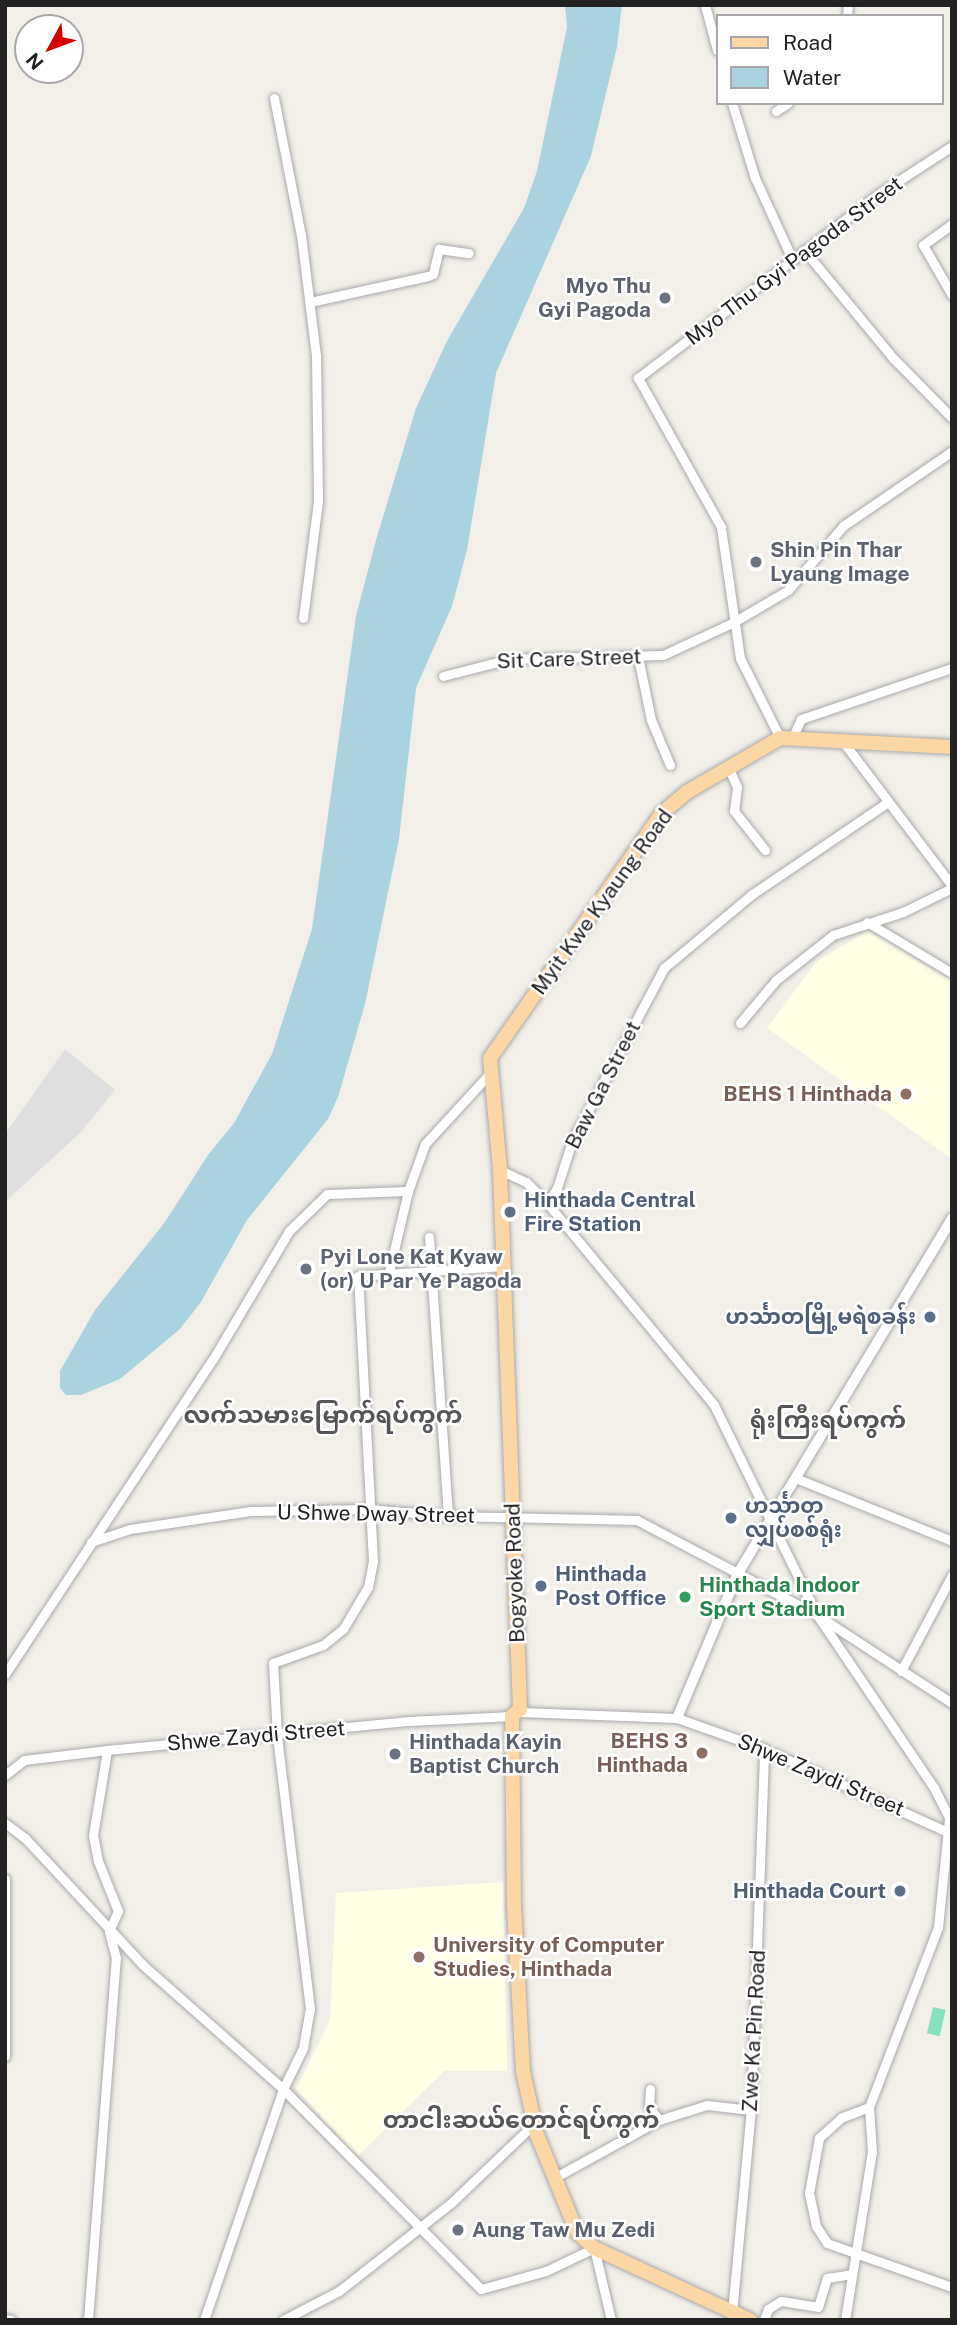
<!DOCTYPE html>
<meta charset="utf-8">
<style>
body{margin:0}
#map{position:relative;width:957px;height:2325px;overflow:hidden;background:#f2efe9;font-family:"Public Sans","Noto Sans Myanmar",sans-serif}
div>[style]{position:absolute}
.residential>*{inset:0;background:#e0dfdf}
.education>*{inset:0;background:#ffffe5}
.pitch>*{inset:0;background:#88e0be;transform-origin:0 0}
.water>*{inset:0;background:#aad3df}
.roads{filter:drop-shadow(0 0 2px #a9a9a9) drop-shadow(0 0 2px #a9a9a9)}
.minor>*{height:9px;margin:-4.5px;padding:0 4.5px;transform-origin:4.5px;border-radius:4.5px;background:#fff}
.tertiary>*{height:10px;margin:-5px;padding:0 5px;transform-origin:5px;border-radius:5px;background:#fff}
.primary>*{height:14px;margin:-7px;padding:0 7px;transform-origin:7px;border-radius:7px;background:#fcd6a4}
.dots>*{width:19px;height:19px;translate:-50% -50%;box-sizing:border-box;border:4px solid #fff;border-radius:50%}
span{translate:-50% -50%;white-space:nowrap;text-align:center;line-height:1.15;-webkit-text-stroke:5px #fff;paint-order:stroke}
.street-label{font-size:21px;color:#222}
.worship-label{font-size:21px;color:#5b616d;font-weight:700}
.right{translate:-100% -50%;text-align:right}
.left{translate:0 -50%;text-align:left}
.education-label{font-size:21px;color:#785e54;font-weight:700}
.service-label{font-size:21px;color:#4e5e75;font-weight:700}
.leisure-label{font-size:21px;color:#27864d;font-weight:700}
.quarter-label{font-size:24px;color:#555;font-weight:700}
.frame{position:absolute;inset:0;border:7px solid #222;pointer-events:none}
.legend{position:absolute;left:716px;top:14px;width:228px;height:91px;box-sizing:border-box;background:#fff;border:2px solid #a7a7a7;margin:0;padding:9px 12px;list-style:none;font-size:21px;color:#222}
.legend li{display:flex;align-items:center;gap:14px;height:35px}
.legend b{width:35px;border:2px solid #a7a7a7}
.north{position:absolute;left:14px;top:14px;width:70px;height:70px;box-sizing:border-box;background:#fff;border:2px solid #a7a7a7;border-radius:50%;rotate:229deg;font-size:19px;font-weight:700;line-height:28px;text-align:center;color:#222}
.north::after{content:'';display:block;margin:auto;width:24px;height:32px;background:#d40000;clip-path:polygon(50% 0,100% 100%,50% 72%,0 100%)}
</style>
<div id="map">
<div class="residential">
<i style="clip-path:polygon(65px 1049px,115px 1090px,81px 1132px,5px 1202px,5px 1134px)"></i>
</div>
<div class="education">
<i style="clip-path:polygon(868px 931px,952px 981px,952px 1159px,767px 1028px,817px 961px)"></i>
<i style="clip-path:polygon(503px 1882px,507px 2071px,444px 2071px,358px 2156px,296px 2089px,330px 2020px,336px 1893px)"></i>
</div>
<div class="pitch">
<i style="left:933px;top:2007px;width:13px;height:27px;rotate:13deg"></i>
</div>
<div class="water">
<i style="clip-path:polygon(565px 5px,622px 5px,617px 47px,591px 156px,496px 373px,467px 550px,452px 606px,416px 688px,399px 839px,365px 1004px,338px 1097px,328px 1119px,247px 1220px,201px 1302px,180px 1329px,120px 1379px,81px 1395px,66px 1395px,60px 1388px,60px 1371px,95px 1310px,165px 1222px,208px 1155px,234px 1123px,272px 1054px,312px 929px,356px 616px,376px 540px,416px 408px,447px 341px,524px 208px,537px 171px,567px 27px)"></i>
</div>
<div class="roads">
<div class="minor">
<i style="left:705px;top:5px;width:47px;rotate:75.1deg"></i>
<i style="left:847px;top:16px;width:11px;rotate:-85deg"></i>
<i style="left:274px;top:98px;width:140px;rotate:78.9deg"></i>
<i style="left:301px;top:235px;width:121px;rotate:82.9deg"></i>
<i style="left:316px;top:355px;width:146px;rotate:89.2deg"></i>
<i style="left:318px;top:501px;width:118px;rotate:97.3deg"></i>
<i style="left:732px;top:103px;width:78px;rotate:73deg"></i>
<i style="left:755px;top:178px;width:89px;rotate:65.4deg"></i>
<i style="left:776px;top:111px;width:14px;rotate:-34deg"></i>
<i style="left:952px;top:224px;width:36px;rotate:144deg"></i>
<i style="left:923px;top:245px;width:58px;rotate:59.9deg"></i>
<i style="left:804px;top:250px;width:141px;rotate:50.5deg"></i>
<i style="left:894px;top:359px;width:83px;rotate:45.5deg"></i>
<i style="left:310px;top:302px;width:121px;rotate:-12.4deg"></i>
<i style="left:428px;top:276px;width:5px;rotate:-22deg"></i>
<i style="left:433px;top:274px;width:26px;rotate:-77deg"></i>
<i style="left:439px;top:249px;width:30px;rotate:8deg"></i>
<i style="left:638px;top:657px;width:64px;rotate:78.3deg"></i>
<i style="left:651px;top:720px;width:49px;rotate:67.1deg"></i>
<i style="left:443px;top:676px;width:68px;rotate:-14.4deg"></i>
<i style="left:509px;top:659px;width:154px;rotate:-1.5deg"></i>
<i style="left:663px;top:655px;width:76px;rotate:-24.9deg"></i>
<i style="left:732px;top:623px;width:65px;rotate:-30.5deg"></i>
<i style="left:788px;top:590px;width:84px;rotate:-49.3deg"></i>
<i style="left:843px;top:526px;width:132px;rotate:-34.5deg"></i>
<i style="left:780px;top:738px;width:89px;rotate:-116.6deg"></i>
<i style="left:740px;top:658px;width:132px;rotate:-98.3deg"></i>
<i style="left:721px;top:527px;width:171px;rotate:-119.1deg"></i>
<i style="left:638px;top:378px;width:308px;rotate:-37.4deg"></i>
<i style="left:883px;top:191px;width:82px;rotate:-33.1deg"></i>
<i style="left:792px;top:739px;width:22px;rotate:-66deg"></i>
<i style="left:801px;top:719px;width:159px;rotate:-18.7deg"></i>
<i style="left:844px;top:743px;width:179px;rotate:52.9deg"></i>
<i style="left:728px;top:766px;width:23px;rotate:67deg"></i>
<i style="left:737px;top:787px;width:24px;rotate:97deg"></i>
<i style="left:734px;top:811px;width:50px;rotate:51.5deg"></i>
<i style="left:867px;top:922px;width:99px;rotate:31deg"></i>
<i style="left:740px;top:1023px;width:56px;rotate:-50.1deg"></i>
<i style="left:776px;top:980px;width:73px;rotate:-38.3deg"></i>
<i style="left:833px;top:935px;width:74px;rotate:-18.2deg"></i>
<i style="left:903px;top:912px;width:55px;rotate:-26.1deg"></i>
<i style="left:500px;top:1170px;width:29px;rotate:25deg"></i>
<i style="left:526px;top:1182px;width:30px;rotate:45deg"></i>
<i style="left:547px;top:1203px;width:262px;rotate:50.4deg"></i>
<i style="left:714px;top:1405px;width:234px;rotate:63.9deg"></i>
<i style="left:817px;top:1615px;width:209px;rotate:55.9deg"></i>
<i style="left:934px;top:1788px;width:39px;rotate:63deg"></i>
<i style="left:547px;top:1203px;width:18px;rotate:-56deg"></i>
<i style="left:557px;top:1188px;width:49px;rotate:-72.3deg"></i>
<i style="left:572px;top:1141px;width:196px;rotate:-62deg"></i>
<i style="left:664px;top:968px;width:114px;rotate:-40deg"></i>
<i style="left:751px;top:895px;width:162px;rotate:-34.2deg"></i>
<i style="left:429px;top:1237px;width:280px;rotate:86.1deg"></i>
<i style="left:389px;top:1272px;width:83px;rotate:-76.8deg"></i>
<i style="left:408px;top:1191px;width:50px;rotate:-70.1deg"></i>
<i style="left:425px;top:1144px;width:99px;rotate:-47.5deg"></i>
<i style="left:798px;top:1479px;width:166px;rotate:21.9deg"></i>
<i style="left:91px;top:1542px;width:41px;rotate:-18.4deg"></i>
<i style="left:130px;top:1529px;width:122px;rotate:-8.5deg"></i>
<i style="left:251px;top:1511px;width:118px;rotate:-1deg"></i>
<i style="left:369px;top:1509px;width:79px;rotate:5.1deg"></i>
<i style="left:448px;top:1516px;width:189px;rotate:1.2deg"></i>
<i style="left:637px;top:1520px;width:204px;rotate:27.8deg"></i>
<i style="left:817px;top:1615px;width:161px;rotate:33.1deg"></i>
<i style="left:901px;top:1671px;width:109px;rotate:-62deg"></i>
<i style="left:5px;top:1674px;width:377px;rotate:-56.6deg"></i>
<i style="left:213px;top:1359px;width:149px;rotate:-59.3deg"></i>
<i style="left:289px;top:1231px;width:53px;rotate:-44.2deg"></i>
<i style="left:327px;top:1194px;width:81px;rotate:-2.1deg"></i>
<i style="left:520px;top:1712px;width:157px;rotate:2.2deg"></i>
<i style="left:677px;top:1718px;width:92px;rotate:19.6deg"></i>
<i style="left:764px;top:1749px;width:204px;rotate:24.3deg"></i>
<i style="left:5px;top:1775px;width:24px;rotate:-38deg"></i>
<i style="left:24px;top:1760px;width:84px;rotate:-6.9deg"></i>
<i style="left:107px;top:1750px;width:304px;rotate:-5.5deg"></i>
<i style="left:410px;top:1721px;width:102px;rotate:-2.8deg"></i>
<i style="left:5px;top:1823px;width:25px;rotate:37deg"></i>
<i style="left:25px;top:1838px;width:173px;rotate:47.1deg"></i>
<i style="left:143px;top:1965px;width:187px;rotate:41.5deg"></i>
<i style="left:283px;top:2089px;width:281px;rotate:45.3deg"></i>
<i style="left:481px;top:2289px;width:67px;rotate:-15.5deg"></i>
<i style="left:546px;top:2271px;width:53px;rotate:-25.6deg"></i>
<i style="left:594px;top:2248px;width:74px;rotate:76.7deg"></i>
<i style="left:5px;top:1879px;width:177px;rotate:90deg"></i>
<i style="left:650px;top:2089px;width:18px;rotate:93deg"></i>
<i style="left:649px;top:2107px;width:16px;rotate:52deg"></i>
<i style="left:869px;top:2107px;width:30px;rotate:159deg"></i>
<i style="left:841px;top:2118px;width:30px;rotate:138deg"></i>
<i style="left:819px;top:2138px;width:56px;rotate:100.3deg"></i>
<i style="left:809px;top:2193px;width:34px;rotate:78deg"></i>
<i style="left:816px;top:2226px;width:20px;rotate:57deg"></i>
<i style="left:827px;top:2243px;width:133px;rotate:19.4deg"></i>
<i style="left:554px;top:2178px;width:120px;rotate:-28.9deg"></i>
<i style="left:659px;top:2120px;width:50px;rotate:-17.4deg"></i>
<i style="left:707px;top:2105px;width:44px;rotate:6.5deg"></i>
<i style="left:732px;top:2313px;width:204px;rotate:-84.7deg"></i>
<i style="left:751px;top:2110px;width:361px;rotate:-87.9deg"></i>
<i style="left:5px;top:2319px;width:6px;rotate:9deg"></i>
<i style="left:88px;top:2320px;width:363px;rotate:-85.6deg"></i>
<i style="left:116px;top:1958px;width:28px;rotate:-105deg"></i>
<i style="left:109px;top:1931px;width:22px;rotate:-66deg"></i>
<i style="left:118px;top:1911px;width:54px;rotate:-111.8deg"></i>
<i style="left:98px;top:1861px;width:26px;rotate:-101deg"></i>
<i style="left:93px;top:1835px;width:86px;rotate:-80.6deg"></i>
<i style="left:204px;top:2320px;width:244px;rotate:-71.1deg"></i>
<i style="left:283px;top:2089px;width:46px;rotate:-64deg"></i>
<i style="left:303px;top:2048px;width:40px;rotate:-80deg"></i>
<i style="left:310px;top:2009px;width:275px;rotate:-96.9deg"></i>
<i style="left:277px;top:1736px;width:73px;rotate:-93.1deg"></i>
<i style="left:273px;top:1663px;width:53px;rotate:-19.8deg"></i>
<i style="left:323px;top:1645px;width:26px;rotate:-39deg"></i>
<i style="left:343px;top:1629px;width:49px;rotate:-59.2deg"></i>
<i style="left:368px;top:1587px;width:26px;rotate:-79deg"></i>
<i style="left:373px;top:1561px;width:285px;rotate:-93deg"></i>
<i style="left:358px;top:1276px;width:145px;rotate:-3.9deg"></i>
<i style="left:283px;top:2320px;width:63px;rotate:-27.4deg"></i>
<i style="left:339px;top:2291px;width:144px;rotate:-38.2deg"></i>
<i style="left:452px;top:2202px;width:113px;rotate:-43.6deg"></i>
<i style="left:764px;top:2320px;width:12px;rotate:-70deg"></i>
<i style="left:768px;top:2309px;width:15px;rotate:-32deg"></i>
<i style="left:781px;top:2301px;width:37px;rotate:9deg"></i>
<i style="left:818px;top:2307px;width:30px;rotate:-73deg"></i>
<i style="left:827px;top:2278px;width:25px;rotate:-9deg"></i>
<i style="left:845px;top:2320px;width:170px;rotate:-80.9deg"></i>
<i style="left:872px;top:2152px;width:45px;rotate:-93.8deg"></i>
<i style="left:869px;top:2107px;width:193px;rotate:-69deg"></i>
<i style="left:938px;top:1927px;width:109px;rotate:-84.2deg"></i>
</div>
<div class="tertiary">
<i style="left:677px;top:1718px;width:155px;rotate:-67.2deg"></i>
<i style="left:737px;top:1575px;width:417px;rotate:-58.9deg"></i>
</div>
<div class="primary">
<i style="left:750px;top:2320px;width:172px;rotate:-155.2deg"></i>
<i style="left:594px;top:2248px;width:23px;rotate:-137deg"></i>
<i style="left:577px;top:2232px;width:105px;rotate:-112.4deg"></i>
<i style="left:537px;top:2135px;width:65px;rotate:-102.5deg"></i>
<i style="left:523px;top:2072px;width:166px;rotate:-93.1deg"></i>
<i style="left:514px;top:1906px;width:190px;rotate:-90.6deg"></i>
<i style="left:512px;top:1716px;width:11px;rotate:-41deg"></i>
<i style="left:520px;top:1709px;width:539px;rotate:-92.13deg"></i>
<i style="left:500px;top:1170px;width:112px;rotate:-95.1deg"></i>
<i style="left:490px;top:1058px;width:299px;rotate:-54.9deg"></i>
<i style="left:662px;top:813px;width:33px;rotate:-40deg"></i>
<i style="left:687px;top:792px;width:108px;rotate:-30.1deg"></i>
<i style="left:780px;top:738px;width:172px;rotate:3deg"></i>
</div>
</div>
<div class="dots">
<i style="left:665px;top:298px;background:#6b7280"></i>
<i style="left:756px;top:562px;background:#6b7280"></i>
<i style="left:906px;top:1094px;background:#8d6e63"></i>
<i style="left:510px;top:1212px;background:#5c6f8a"></i>
<i style="left:306px;top:1269px;background:#6b7280"></i>
<i style="left:930px;top:1317px;background:#5c6f8a"></i>
<i style="left:731px;top:1518px;background:#5c6f8a"></i>
<i style="left:541px;top:1586px;background:#5c6f8a"></i>
<i style="left:685px;top:1597px;background:#2e9e5b"></i>
<i style="left:702px;top:1753px;background:#8d6e63"></i>
<i style="left:395px;top:1754px;background:#6b7280"></i>
<i style="left:900px;top:1891px;background:#5c6f8a"></i>
<i style="left:419px;top:1957px;background:#8d6e63"></i>
<i style="left:458px;top:2230px;background:#6b7280"></i>
</div>
<div class="street-label">
<span style="left:794px;top:261px;rotate:-37deg">Myo Thu Gyi Pagoda Street</span>
<span style="left:569px;top:659px;rotate:-2deg">Sit Care Street</span>
<span style="left:602px;top:902px;rotate:-54deg">Myit Kwe Kyaung Road</span>
<span style="left:603px;top:1085px;rotate:-63deg">Baw Ga Street</span>
<span style="left:376px;top:1514px;rotate:1deg">U Shwe Dway Street</span>
<span style="left:515px;top:1573px;rotate:-92deg">Bogyoke Road</span>
<span style="left:256px;top:1736px;rotate:-5deg">Shwe Zaydi Street</span>
<span style="left:821px;top:1775px;rotate:23deg">Shwe Zaydi Street</span>
<span style="left:754px;top:2031px;rotate:-87deg">Zwe Ka Pin Road</span>
</div>
<div class="worship-label">
<span class="right" style="left:651px;top:298px">Myo Thu<br>Gyi Pagoda</span>
<span class="left" style="left:770px;top:562px">Shin Pin Thar<br>Lyaung Image</span>
<span class="left" style="left:320px;top:1269px">Pyi Lone Kat Kyaw<br>(or) U Par Ye Pagoda</span>
<span class="left" style="left:409px;top:1754px">Hinthada Kayin<br>Baptist Church</span>
<span class="left" style="left:472px;top:2230px">Aung Taw Mu Zedi</span>
</div>
<div class="education-label">
<span class="right" style="left:892px;top:1094px">BEHS 1 Hinthada</span>
<span class="right" style="left:688px;top:1753px">BEHS 3<br>Hinthada</span>
<span class="left" style="left:433px;top:1957px">University of Computer<br>Studies, Hinthada</span>
</div>
<div class="service-label">
<span class="left" style="left:524px;top:1212px">Hinthada Central<br>Fire Station</span>
<span class="right" style="left:916px;top:1317px">ဟင်္သာတမြို့မရဲစခန်း</span>
<span class="left" style="left:745px;top:1518px">ဟင်္သာတ<br>လျှပ်စစ်ရုံး</span>
<span class="left" style="left:555px;top:1586px">Hinthada<br>Post Office</span>
<span class="right" style="left:886px;top:1891px">Hinthada Court</span>
</div>
<div class="leisure-label">
<span class="left" style="left:699px;top:1597px">Hinthada Indoor<br>Sport Stadium</span>
</div>
<div class="quarter-label">
<span style="left:323px;top:1415px">လက်သမားမြောက်ရပ်ကွက်</span>
<span style="left:828px;top:1420px">ရုံးကြီးရပ်ကွက်</span>
<span style="left:521px;top:2120px">တာငါးဆယ်တောင်ရပ်ကွက်</span>
</div>
<div class="frame"></div>
<ul class="legend">
<li><b style="height:9px;background:#fcd6a4"></b>Road</li>
<li><b style="height:19px;background:#aad3df"></b>Water</li>
</ul>
<div class="north">N</div>
</div>
